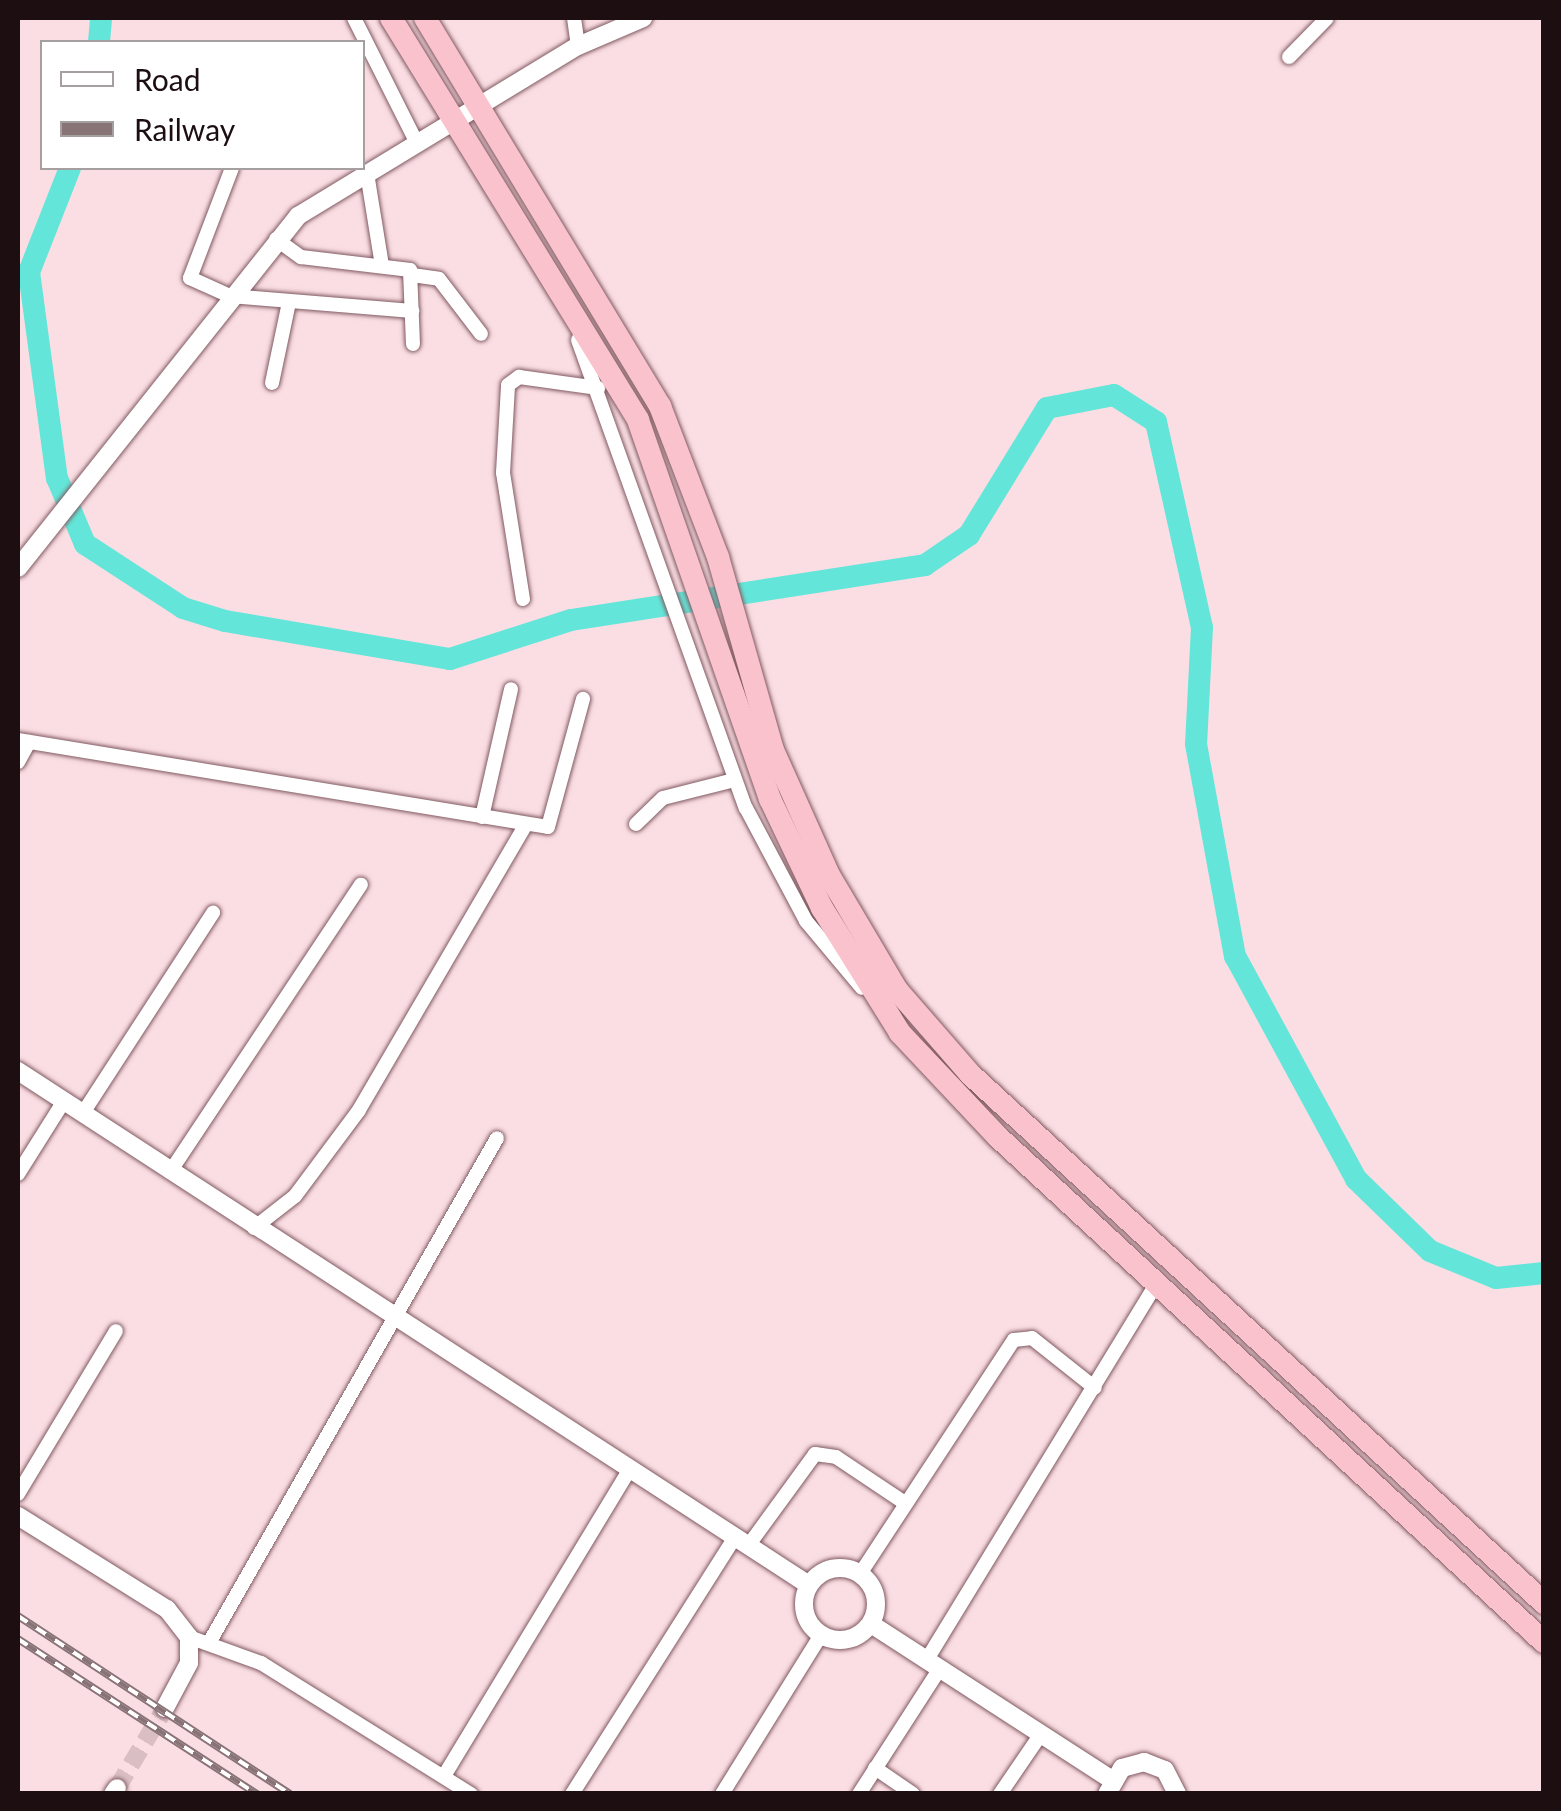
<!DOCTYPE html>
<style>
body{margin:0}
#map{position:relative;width:1561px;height:1811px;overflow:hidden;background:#fadee3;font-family:Lato,sans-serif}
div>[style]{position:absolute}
.river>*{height:22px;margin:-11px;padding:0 11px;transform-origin:11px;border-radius:11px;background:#63e6d9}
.tertiary-tunnel>*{height:18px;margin-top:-9px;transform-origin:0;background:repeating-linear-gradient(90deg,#d9bfc4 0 18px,transparent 0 27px)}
.roads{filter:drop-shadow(0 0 2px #805961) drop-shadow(0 0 2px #805961)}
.minor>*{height:14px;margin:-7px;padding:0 7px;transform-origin:7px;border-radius:7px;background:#fff}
.tertiary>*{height:18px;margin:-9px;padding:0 9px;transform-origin:9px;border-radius:9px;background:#fff}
.tertiary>.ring{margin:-9px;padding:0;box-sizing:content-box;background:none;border:18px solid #fff;border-radius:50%}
.trunk>*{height:22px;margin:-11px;padding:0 11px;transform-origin:11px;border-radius:11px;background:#fac2cc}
.rail>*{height:8px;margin-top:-4px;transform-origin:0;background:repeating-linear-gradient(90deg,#fff 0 11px,#887377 0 22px);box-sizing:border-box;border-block:2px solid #887377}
span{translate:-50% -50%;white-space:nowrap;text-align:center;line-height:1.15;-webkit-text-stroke:9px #fff;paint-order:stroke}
.frame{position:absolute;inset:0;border:20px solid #1d0e11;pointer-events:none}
.legend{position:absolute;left:40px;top:40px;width:325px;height:130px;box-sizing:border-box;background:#fff;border:2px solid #a59fa0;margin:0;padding:12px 18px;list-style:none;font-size:30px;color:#1d0e11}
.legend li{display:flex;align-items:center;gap:20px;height:50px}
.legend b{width:50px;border:2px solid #a59fa0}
</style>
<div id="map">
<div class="river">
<i style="left:99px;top:42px;width:24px;rotate:-85deg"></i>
<i style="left:70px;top:168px;width:112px;rotate:111.5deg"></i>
<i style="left:29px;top:272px;width:208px;rotate:82.3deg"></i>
<i style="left:57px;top:478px;width:72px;rotate:67deg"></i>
<i style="left:85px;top:544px;width:117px;rotate:33.1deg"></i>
<i style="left:183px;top:608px;width:44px;rotate:17.2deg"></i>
<i style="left:225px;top:621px;width:228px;rotate:9.6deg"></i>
<i style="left:450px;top:659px;width:127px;rotate:-17.9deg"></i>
<i style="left:571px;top:620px;width:358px;rotate:-8.8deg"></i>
<i style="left:925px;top:565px;width:53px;rotate:-34.3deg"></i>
<i style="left:969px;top:535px;width:149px;rotate:-58.4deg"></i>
<i style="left:1047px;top:408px;width:68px;rotate:-11deg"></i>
<i style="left:1114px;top:395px;width:50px;rotate:32.7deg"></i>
<i style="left:1156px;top:422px;width:210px;rotate:77.4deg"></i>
<i style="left:1202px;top:627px;width:117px;rotate:92.9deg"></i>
<i style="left:1196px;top:744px;width:216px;rotate:79.6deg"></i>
<i style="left:1235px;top:956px;width:254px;rotate:61.5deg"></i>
<i style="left:1356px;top:1179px;width:103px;rotate:44.2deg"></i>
<i style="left:1430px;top:1251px;width:71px;rotate:22.2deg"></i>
<i style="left:1496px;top:1278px;width:48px;rotate:-5.9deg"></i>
</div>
<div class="tertiary-tunnel">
<i style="left:117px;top:1788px;width:93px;rotate:-59deg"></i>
</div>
<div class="roads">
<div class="minor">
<i style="left:354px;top:18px;width:140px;rotate:63.3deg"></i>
<i style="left:574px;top:18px;width:28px;rotate:82deg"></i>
<i style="left:1289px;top:57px;width:54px;rotate:-45.7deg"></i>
<i style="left:232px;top:168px;width:118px;rotate:110.9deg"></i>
<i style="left:190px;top:278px;width:44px;rotate:24.2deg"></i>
<i style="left:230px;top:296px;width:183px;rotate:4.7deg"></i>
<i style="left:367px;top:173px;width:94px;rotate:80.8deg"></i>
<i style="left:276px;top:239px;width:31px;rotate:36deg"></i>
<i style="left:301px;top:257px;width:110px;rotate:6.8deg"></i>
<i style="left:410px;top:270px;width:74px;rotate:87.7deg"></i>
<i style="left:412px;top:275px;width:27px;rotate:8deg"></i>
<i style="left:439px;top:279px;width:69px;rotate:52.6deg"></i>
<i style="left:578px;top:340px;width:497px;rotate:70.3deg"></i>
<i style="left:746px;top:808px;width:128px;rotate:62deg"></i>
<i style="left:806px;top:921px;width:87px;rotate:50.1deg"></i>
<i style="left:272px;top:383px;width:83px;rotate:-78.1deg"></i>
<i style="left:523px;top:599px;width:128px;rotate:-99deg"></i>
<i style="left:503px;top:473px;width:88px;rotate:-86.7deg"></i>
<i style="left:508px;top:385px;width:14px;rotate:-36deg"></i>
<i style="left:519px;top:377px;width:80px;rotate:7.9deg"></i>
<i style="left:18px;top:740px;width:537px;rotate:9.32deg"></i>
<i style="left:548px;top:827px;width:133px;rotate:-74.7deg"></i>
<i style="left:18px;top:762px;width:23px;rotate:-61deg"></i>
<i style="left:482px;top:817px;width:131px;rotate:-77.2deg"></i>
<i style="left:636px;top:824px;width:37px;rotate:-44deg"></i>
<i style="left:663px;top:798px;width:73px;rotate:-14.2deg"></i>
<i style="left:83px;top:1113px;width:239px;rotate:-57deg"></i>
<i style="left:170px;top:1172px;width:345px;rotate:-56.4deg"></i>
<i style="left:18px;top:1174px;width:86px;rotate:-57.8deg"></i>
<i style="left:254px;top:1228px;width:52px;rotate:-38deg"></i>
<i style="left:295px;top:1196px;width:107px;rotate:-53.3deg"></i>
<i style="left:359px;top:1110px;width:329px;rotate:-59.7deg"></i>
<i style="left:18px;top:1494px;width:190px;rotate:-59deg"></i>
<i style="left:748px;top:1546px;width:114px;rotate:-53.9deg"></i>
<i style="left:815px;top:1454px;width:21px;rotate:8deg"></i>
<i style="left:836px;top:1457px;width:83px;rotate:33.7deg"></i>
<i style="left:860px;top:1574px;width:280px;rotate:-56.7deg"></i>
<i style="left:1014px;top:1340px;width:18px;rotate:-6deg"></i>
<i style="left:1032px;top:1338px;width:80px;rotate:38.4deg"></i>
<i style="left:189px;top:1637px;width:77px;rotate:19.9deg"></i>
<i style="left:261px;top:1663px;width:248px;rotate:32deg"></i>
<i style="left:209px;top:1643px;width:581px;rotate:-60.3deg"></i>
<i style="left:926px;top:1661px;width:444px;rotate:-58.6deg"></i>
<i style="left:875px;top:1768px;width:46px;rotate:34.4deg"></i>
<i style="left:444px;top:1776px;width:359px;rotate:-58.8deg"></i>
<i style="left:572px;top:1794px;width:304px;rotate:-57.6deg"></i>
<i style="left:722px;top:1794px;width:187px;rotate:-58.1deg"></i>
<i style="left:859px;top:1794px;width:148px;rotate:-57.2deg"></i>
<i style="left:1000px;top:1794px;width:73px;rotate:-55.7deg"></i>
</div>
<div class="tertiary">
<i style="left:18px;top:568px;width:450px;rotate:-51.5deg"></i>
<i style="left:298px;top:216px;width:328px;rotate:-31.3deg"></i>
<i style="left:578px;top:46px;width:71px;rotate:-23.3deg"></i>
<i style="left:18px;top:1071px;width:943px;rotate:33.02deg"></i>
<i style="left:18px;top:1516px;width:176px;rotate:32deg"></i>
<i style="left:167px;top:1609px;width:36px;rotate:52deg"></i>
<i style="left:189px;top:1637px;width:26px;rotate:90deg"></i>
<i style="left:189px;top:1663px;width:51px;rotate:118.1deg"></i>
<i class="ring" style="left:804px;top:1568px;width:54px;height:54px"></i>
<i style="left:871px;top:1624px;width:286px;rotate:32.9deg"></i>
<i style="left:113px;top:1794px;width:7px;rotate:-56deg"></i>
<i style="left:1107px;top:1794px;width:30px;rotate:-60deg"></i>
<i style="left:1122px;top:1768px;width:23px;rotate:-15deg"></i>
<i style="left:1144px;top:1762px;width:22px;rotate:21deg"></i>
<i style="left:1165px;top:1770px;width:27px;rotate:63deg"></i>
</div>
<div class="trunk">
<i style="left:391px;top:18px;width:472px;rotate:58.4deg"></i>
<i style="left:638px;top:420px;width:401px;rotate:70.8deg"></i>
<i style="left:770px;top:799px;width:121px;rotate:64.5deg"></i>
<i style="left:822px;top:908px;width:147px;rotate:58deg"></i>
<i style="left:900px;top:1033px;width:141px;rotate:46.7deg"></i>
<i style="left:997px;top:1136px;width:745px;rotate:42.77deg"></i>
<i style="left:425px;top:18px;width:454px;rotate:58.8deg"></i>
<i style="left:660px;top:406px;width:162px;rotate:69deg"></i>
<i style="left:718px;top:557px;width:201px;rotate:74.1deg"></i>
<i style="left:773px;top:750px;width:137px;rotate:65.9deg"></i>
<i style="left:829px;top:875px;width:134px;rotate:59.4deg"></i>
<i style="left:897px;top:990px;width:111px;rotate:49deg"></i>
<i style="left:970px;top:1074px;width:781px;rotate:42.66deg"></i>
</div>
</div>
<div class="rail">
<i style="left:18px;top:1616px;width:325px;rotate:33.2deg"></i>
<i style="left:18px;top:1639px;width:285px;rotate:33deg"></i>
</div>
<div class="frame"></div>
<ul class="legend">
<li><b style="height:12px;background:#fff"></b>Road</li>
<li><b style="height:12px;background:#887377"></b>Railway</li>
</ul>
</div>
